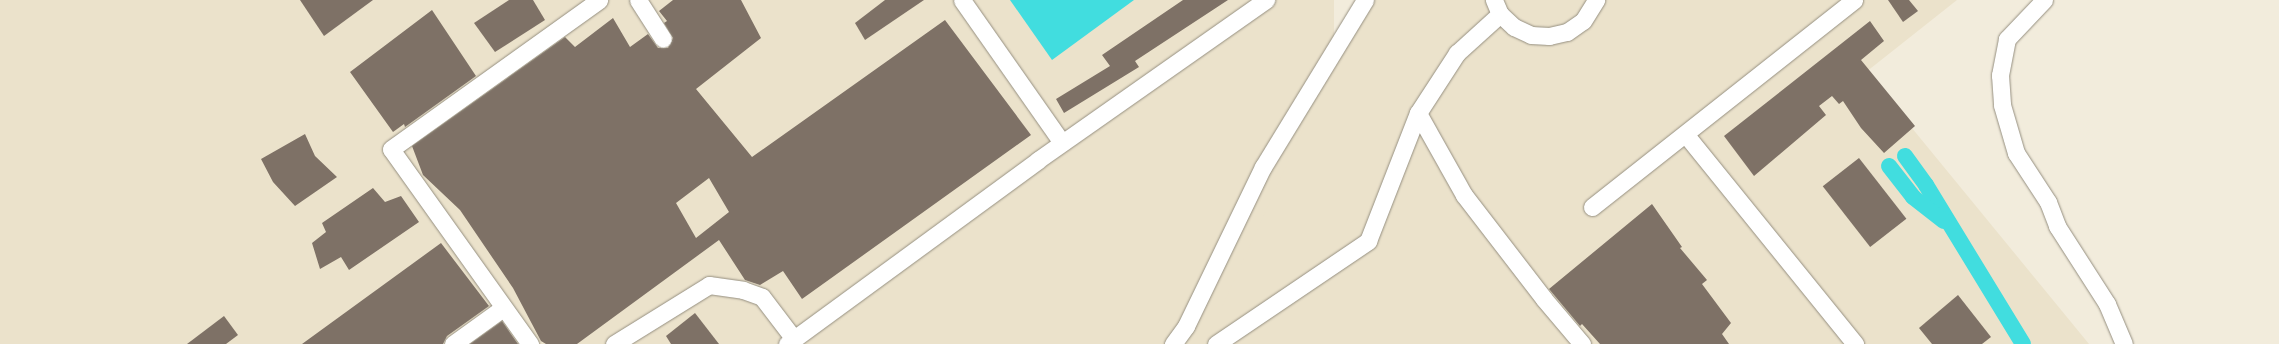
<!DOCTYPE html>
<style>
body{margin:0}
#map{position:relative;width:2279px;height:344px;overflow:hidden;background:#f2ecdc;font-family:"Fira Sans Condensed",sans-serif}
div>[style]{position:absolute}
.built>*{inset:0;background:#ebe2cb;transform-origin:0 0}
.water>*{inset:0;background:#41dddf}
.canal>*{height:16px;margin:-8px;padding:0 8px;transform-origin:8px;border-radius:8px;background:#41dddf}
.building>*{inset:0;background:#7e7166;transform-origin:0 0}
.roads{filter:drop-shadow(0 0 1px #958f80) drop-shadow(0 0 1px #958f80)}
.minor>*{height:17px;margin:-8.5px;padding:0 8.5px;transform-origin:8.5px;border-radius:8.5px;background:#fff}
span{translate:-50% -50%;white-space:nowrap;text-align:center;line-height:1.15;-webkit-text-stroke:4px #fffaec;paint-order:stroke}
</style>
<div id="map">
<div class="built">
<i style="left:0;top:0;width:1334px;height:344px"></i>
<i style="clip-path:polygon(1362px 0,1957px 0,1866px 72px,2089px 344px,1205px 344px)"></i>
</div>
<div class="water">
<i style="clip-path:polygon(1010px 0,1134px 0,1052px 60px)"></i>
</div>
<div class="canal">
<i style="left:1905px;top:156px;width:36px;rotate:54deg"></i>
<i style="left:1926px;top:185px;width:186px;rotate:58.6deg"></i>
<i style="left:1889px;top:166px;width:39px;rotate:52deg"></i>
<i style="left:1913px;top:197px;width:39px;rotate:38deg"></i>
</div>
<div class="building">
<i style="clip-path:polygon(300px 0,373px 0,324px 36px)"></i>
<i style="clip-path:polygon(509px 0,533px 0,545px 20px,495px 52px,474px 23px)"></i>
<i style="clip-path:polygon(evenodd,673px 0,741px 0,761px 38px,696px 89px,752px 157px,945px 20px,1031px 135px,802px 299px,783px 271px,760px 285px,745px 280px,719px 240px,577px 344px,546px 344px,541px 341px,513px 288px,460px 210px,423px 175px,412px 146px,565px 37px,575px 47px,613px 18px,630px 47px,648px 34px,658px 48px,668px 48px,673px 38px,664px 23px,667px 21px,659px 11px,673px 0,709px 178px,729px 212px,696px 238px,676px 203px,709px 178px)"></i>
<i style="clip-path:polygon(885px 0,924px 0,865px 40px,855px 23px)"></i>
<i style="clip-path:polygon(1183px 0,1228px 0,1135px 61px,1139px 67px,1064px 113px,1056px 99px,1110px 66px,1102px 55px)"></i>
<i style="clip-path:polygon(1888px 0,1909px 0,1918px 11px,1903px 22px)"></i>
<i style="clip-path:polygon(432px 10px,476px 76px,405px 127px,404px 124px,393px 132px,350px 72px)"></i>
<i style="clip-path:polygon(1870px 21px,1884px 41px,1861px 60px,1915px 126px,1884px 153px,1861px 128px,1843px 101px,1839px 104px,1832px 96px,1819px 106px,1826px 115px,1754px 176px,1724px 136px)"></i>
<i style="clip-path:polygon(305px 134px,315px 156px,337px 177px,295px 206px,273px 182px,261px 159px)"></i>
<i style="left:1859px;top:158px;width:77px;height:46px;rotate:52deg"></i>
<i style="clip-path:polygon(373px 188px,385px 202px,401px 196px,419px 222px,349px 270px,341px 257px,320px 269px,312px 243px,326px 232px,322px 223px)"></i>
<i style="clip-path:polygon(1652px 204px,1682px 247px,1680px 248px,1707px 280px,1702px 284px,1731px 323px,1722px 334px,1729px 344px,1600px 344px,1582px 324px,1580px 326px,1549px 289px)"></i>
<i style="clip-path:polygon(441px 243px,489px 306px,447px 336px,443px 344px,302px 344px)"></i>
<i style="clip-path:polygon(1958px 295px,1991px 337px,1982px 344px,1932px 344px,1919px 328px)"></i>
<i style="clip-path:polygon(695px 313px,719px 344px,671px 344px,666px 336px)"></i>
<i style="clip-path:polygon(224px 316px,238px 335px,226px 344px,187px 344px)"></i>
<i style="clip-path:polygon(502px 321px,518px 344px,470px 344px)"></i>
</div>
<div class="roads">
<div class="minor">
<i style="left:638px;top:0;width:46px;rotate:57.3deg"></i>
<i style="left:962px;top:0;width:174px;rotate:55deg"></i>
<i style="left:1494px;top:0;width:15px;rotate:67deg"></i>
<i style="left:1500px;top:14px;width:19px;rotate:43deg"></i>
<i style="left:1514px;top:27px;width:19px;rotate:25deg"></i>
<i style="left:1531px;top:35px;width:18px;rotate:3deg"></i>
<i style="left:1549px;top:36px;width:18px;rotate:-13deg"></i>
<i style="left:1567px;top:32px;width:19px;rotate:-35deg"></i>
<i style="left:1583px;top:21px;width:25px;rotate:-58deg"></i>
<i style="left:2044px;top:0;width:54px;rotate:133.5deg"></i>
<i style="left:2007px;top:39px;width:37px;rotate:101deg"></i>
<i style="left:2000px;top:75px;width:30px;rotate:86deg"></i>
<i style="left:2002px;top:105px;width:50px;rotate:73.7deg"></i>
<i style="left:2016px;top:153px;width:59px;rotate:56.9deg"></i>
<i style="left:2048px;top:202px;width:26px;rotate:69deg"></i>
<i style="left:2057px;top:226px;width:93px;rotate:57.3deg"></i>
<i style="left:2107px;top:304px;width:43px;rotate:67deg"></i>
<i style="left:1418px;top:113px;width:94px;rotate:60.7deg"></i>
<i style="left:1464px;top:195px;width:131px;rotate:52.4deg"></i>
<i style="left:1544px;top:299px;width:59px;rotate:49.8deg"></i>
<i style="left:1686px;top:135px;width:269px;rotate:51deg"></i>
<i style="left:1592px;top:207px;width:334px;rotate:-38.3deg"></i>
<i style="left:453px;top:344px;width:62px;rotate:-35.8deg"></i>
<i style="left:530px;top:344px;width:239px;rotate:-125.5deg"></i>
<i style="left:391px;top:149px;width:256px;rotate:-35.6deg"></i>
<i style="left:614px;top:344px;width:112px;rotate:-31.8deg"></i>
<i style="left:709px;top:285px;width:34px;rotate:8deg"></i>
<i style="left:743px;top:290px;width:20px;rotate:20deg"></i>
<i style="left:762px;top:297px;width:53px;rotate:52.7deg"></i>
<i style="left:787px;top:344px;width:311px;rotate:-36.2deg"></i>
<i style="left:1038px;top:160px;width:279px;rotate:-35.1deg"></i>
<i style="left:1173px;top:344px;width:22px;rotate:-54deg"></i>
<i style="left:1186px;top:326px;width:177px;rotate:-64.2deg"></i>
<i style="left:1263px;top:167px;width:196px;rotate:-58.6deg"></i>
<i style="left:1216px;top:344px;width:184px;rotate:-34.1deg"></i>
<i style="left:1368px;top:241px;width:137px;rotate:-68.7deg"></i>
<i style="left:1418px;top:113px;width:72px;rotate:-57deg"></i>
<i style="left:1457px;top:53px;width:58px;rotate:-42.2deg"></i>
</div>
</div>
</div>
